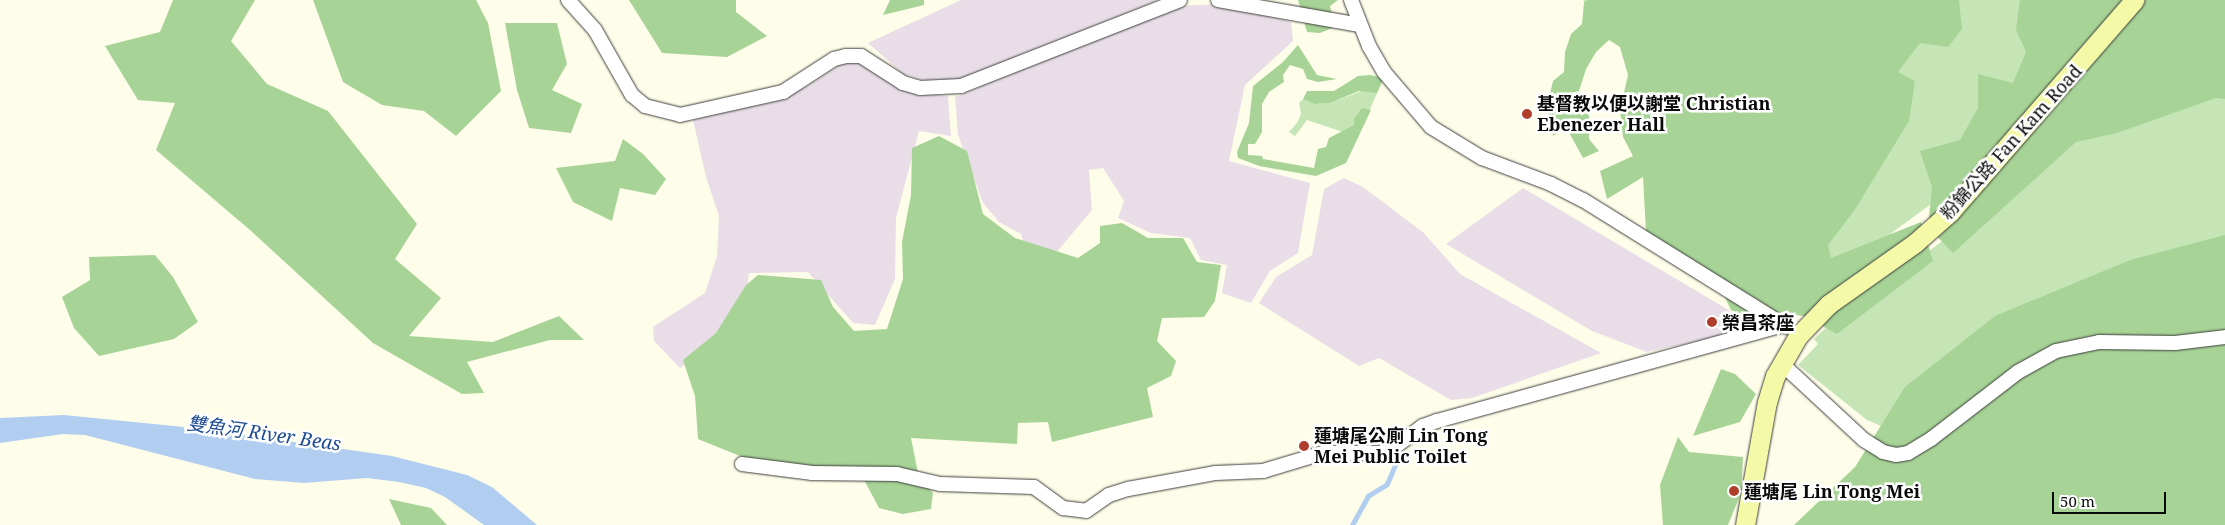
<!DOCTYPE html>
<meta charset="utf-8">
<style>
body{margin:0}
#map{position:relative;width:2225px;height:525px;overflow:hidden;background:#fefde9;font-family:"Noto Serif","Noto Sans TC",serif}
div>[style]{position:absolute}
.industrial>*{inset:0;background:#e9dee8}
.green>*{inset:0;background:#c6e5b6}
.forest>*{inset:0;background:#a7d496}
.water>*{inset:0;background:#b1cef1}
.stream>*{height:4.5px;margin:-2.25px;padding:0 2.25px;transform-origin:2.25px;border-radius:2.25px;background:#b1cef1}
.roads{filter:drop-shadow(0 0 1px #3d3d3d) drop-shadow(0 0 1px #3d3d3d)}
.minor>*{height:14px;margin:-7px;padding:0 7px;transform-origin:7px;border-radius:7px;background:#fff}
.secondary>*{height:19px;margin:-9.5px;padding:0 9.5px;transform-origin:9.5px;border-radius:9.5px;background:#f4f9a8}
.dots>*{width:14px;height:14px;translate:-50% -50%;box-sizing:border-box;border:2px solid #fff;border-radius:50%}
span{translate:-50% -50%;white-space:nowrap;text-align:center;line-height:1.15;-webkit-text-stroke:5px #fff;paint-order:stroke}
.poi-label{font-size:18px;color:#0a0a0a;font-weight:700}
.left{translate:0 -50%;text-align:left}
.street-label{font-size:18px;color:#0a0a0a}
.water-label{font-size:19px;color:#1e4b92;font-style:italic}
.scale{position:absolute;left:2052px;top:492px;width:114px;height:22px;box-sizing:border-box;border:2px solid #0a0a0a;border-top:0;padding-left:6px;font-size:15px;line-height:18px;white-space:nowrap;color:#0a0a0a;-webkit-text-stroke:4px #fff;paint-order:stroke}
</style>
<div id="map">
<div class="industrial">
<i style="clip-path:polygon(961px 0,1158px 0,962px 79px,935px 84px,903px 74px,868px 43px)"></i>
<i style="clip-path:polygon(1221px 4px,1291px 22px,1293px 41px,1245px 85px,1229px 161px,1310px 183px,1298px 253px,1270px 271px,1251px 303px,1222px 293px,1227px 265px,1201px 260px,1190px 238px,1151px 233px,1118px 218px,1124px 201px,1103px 168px,1089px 170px,1092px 210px,1045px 266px,1030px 264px,1021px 234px,999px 222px,983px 203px,958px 135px,955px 97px,1175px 6px)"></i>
<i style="clip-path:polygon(846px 61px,859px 61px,917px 91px,948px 96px,951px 136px,919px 131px,896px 218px,895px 279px,875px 325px,853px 323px,808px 272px,749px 273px,742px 324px,680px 368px,654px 341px,653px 327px,705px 293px,717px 256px,719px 216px,706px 177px,693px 120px,806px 87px)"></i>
<i style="clip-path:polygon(1344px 178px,1363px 187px,1424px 233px,1460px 274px,1601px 353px,1472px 398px,1451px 400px,1379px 358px,1359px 366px,1259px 303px,1276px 277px,1312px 255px,1324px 189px)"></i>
<i style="clip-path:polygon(1523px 188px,1759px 328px,1647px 352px,1592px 331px,1446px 244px)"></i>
</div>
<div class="green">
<i style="clip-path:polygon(1583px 0,2113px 0,1946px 193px,1807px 295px,1791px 317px,1654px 235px,1642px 86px,1620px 47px)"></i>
<i style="clip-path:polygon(2225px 0,2225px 273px,1893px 431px,1867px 420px,1798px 365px,1818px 344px,1814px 339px,1831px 323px,1971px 220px)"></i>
<i style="clip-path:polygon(1367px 89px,1377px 93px,1358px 137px,1307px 120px,1295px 136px,1289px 132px,1297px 123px,1301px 114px,1299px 103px,1303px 99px,1316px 104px,1330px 103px)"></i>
</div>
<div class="forest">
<i style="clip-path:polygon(173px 0,255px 0,231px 41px,267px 84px,328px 111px,417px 224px,395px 259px,441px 298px,409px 336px,493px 342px,559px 316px,584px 340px,550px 340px,467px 362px,484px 393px,462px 394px,373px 343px,250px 230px,156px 150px,175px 103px,138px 100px,105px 46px,160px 32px)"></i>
<i style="clip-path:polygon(313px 0,476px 0,488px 23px,501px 91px,456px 136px,424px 111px,382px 105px,343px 82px)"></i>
<i style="clip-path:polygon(629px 0,736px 0,736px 12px,767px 36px,727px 57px,662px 53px)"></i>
<i style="clip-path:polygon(890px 0,924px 0,924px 5px,883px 15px)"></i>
<i style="clip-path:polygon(1298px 0,1338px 0,1330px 6px,1333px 18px,1340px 25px,1320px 33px,1307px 32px)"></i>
<i style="clip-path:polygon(1588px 0,1959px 0,1962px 29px,1948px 47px,1920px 43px,1898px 72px,1915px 81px,1909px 121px,1854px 211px,1828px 245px,1831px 258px,1921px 222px,1933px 261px,1837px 334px,1804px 316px,1766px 311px,1752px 321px,1731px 310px,1720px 287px,1646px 231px,1643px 177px,1607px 199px,1600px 171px,1633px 156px,1623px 137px,1620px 110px,1628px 75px,1620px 47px,1609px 40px,1596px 52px,1586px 69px,1579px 91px,1571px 93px,1565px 110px,1589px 114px,1589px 139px,1599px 151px,1583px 158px,1566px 127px,1553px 136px,1547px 106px,1553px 81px,1564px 72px,1565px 52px,1571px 34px,1582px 24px,1584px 2px)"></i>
<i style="clip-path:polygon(2020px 0,2225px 0,2225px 99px,2216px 98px,2117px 133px,2076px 142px,1953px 253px,1928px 227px,1932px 187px,1920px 151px,1960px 140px,1978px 108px,1978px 74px,2013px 83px,2026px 52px,2016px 30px)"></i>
<i style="clip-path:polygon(505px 23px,557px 23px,567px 64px,552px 90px,582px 104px,571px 133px,529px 128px,517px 90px)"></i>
<i style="clip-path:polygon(1298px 45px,1317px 75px,1337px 79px,1318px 82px,1307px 79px,1303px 69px,1290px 65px,1283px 75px,1284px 82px,1269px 92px,1262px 104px,1262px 132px,1255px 144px,1248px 144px,1248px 155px,1262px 156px,1263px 159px,1314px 168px,1318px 149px,1326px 147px,1329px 138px,1354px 125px,1354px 119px,1362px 108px,1371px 110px,1346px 163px,1316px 176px,1259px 166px,1238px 158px,1237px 152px,1249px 123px,1253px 86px,1283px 62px)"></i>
<i style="clip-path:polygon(1370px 75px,1384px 78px,1377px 93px,1359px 91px,1330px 103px,1315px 104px,1303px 99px,1307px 91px,1334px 91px,1358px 76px)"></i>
<i style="clip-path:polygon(939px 136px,967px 151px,983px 214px,1015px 238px,1078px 258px,1100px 243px,1100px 226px,1122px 223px,1148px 238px,1183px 238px,1197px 262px,1221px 265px,1215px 301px,1204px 317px,1162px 318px,1157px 341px,1176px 361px,1171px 376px,1147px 388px,1153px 417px,1052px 442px,1048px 422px,1018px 423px,1017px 444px,911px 438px,919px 478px,933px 493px,931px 509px,903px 514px,879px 508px,861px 474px,762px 465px,698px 439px,695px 396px,683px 360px,716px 333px,746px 285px,758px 275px,821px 280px,833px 307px,854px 331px,887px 329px,903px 279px,902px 242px,911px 195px,912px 148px)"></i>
<i style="clip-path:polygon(623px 139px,643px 154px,666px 179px,655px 195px,620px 188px,612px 221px,573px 202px,556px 168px,615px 161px)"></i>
<i style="clip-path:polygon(2225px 235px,2225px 525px,1794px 525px,1855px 467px,1905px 387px,1995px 316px,2130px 260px)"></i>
<i style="clip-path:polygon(155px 255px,173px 277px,198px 322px,174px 339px,99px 356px,74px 328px,62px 297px,90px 280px,89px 257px)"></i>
<i style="clip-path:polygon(1721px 369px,1735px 374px,1756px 394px,1740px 422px,1693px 436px)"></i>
<i style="clip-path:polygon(1678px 437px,1689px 452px,1743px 457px,1741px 493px,1728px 525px,1663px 525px,1660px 485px)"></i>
<i style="clip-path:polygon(389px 499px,431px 508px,447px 525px,401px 525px)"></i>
</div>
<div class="water">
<i style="clip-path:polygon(64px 415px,204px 429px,392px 456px,467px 475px,492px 487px,537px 525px,484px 525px,445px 497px,426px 488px,399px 482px,367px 478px,304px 483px,255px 479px,85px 435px,63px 434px,0 443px,0 418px)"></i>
</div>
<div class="stream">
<i style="left:1352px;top:525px;width:33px;rotate:-61deg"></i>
<i style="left:1368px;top:496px;width:22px;rotate:-32deg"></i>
<i style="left:1387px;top:484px;width:23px;rotate:-67deg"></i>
</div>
<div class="roads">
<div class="minor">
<i style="left:568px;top:0;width:40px;rotate:48deg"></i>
<i style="left:595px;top:30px;width:75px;rotate:60.4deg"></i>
<i style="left:632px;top:95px;width:17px;rotate:40deg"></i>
<i style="left:645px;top:106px;width:36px;rotate:14deg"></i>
<i style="left:680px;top:115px;width:106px;rotate:-12.6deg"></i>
<i style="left:783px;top:92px;width:61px;rotate:-32.9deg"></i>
<i style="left:834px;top:59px;width:12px;rotate:-14deg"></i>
<i style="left:846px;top:56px;width:15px"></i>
<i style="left:861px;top:56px;width:50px;rotate:32.7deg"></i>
<i style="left:903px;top:83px;width:18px;rotate:16deg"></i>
<i style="left:920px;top:88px;width:41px;rotate:-2.8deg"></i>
<i style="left:961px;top:86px;width:235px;rotate:-21.4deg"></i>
<i style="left:1218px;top:0;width:144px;rotate:10deg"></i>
<i style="left:1351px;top:0;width:49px;rotate:68.6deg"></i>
<i style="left:1369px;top:46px;width:30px;rotate:60deg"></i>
<i style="left:1384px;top:72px;width:72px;rotate:49.5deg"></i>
<i style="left:1431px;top:127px;width:60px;rotate:31.3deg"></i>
<i style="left:1482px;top:158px;width:74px;rotate:20.6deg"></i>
<i style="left:1551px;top:184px;width:36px;rotate:27deg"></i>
<i style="left:1583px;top:200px;width:240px;rotate:31.9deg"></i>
<i style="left:1781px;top:363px;width:113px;rotate:42.9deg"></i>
<i style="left:1864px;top:440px;width:22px;rotate:32deg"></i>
<i style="left:1883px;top:452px;width:13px;rotate:13deg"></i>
<i style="left:1896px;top:455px;width:12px;rotate:-9deg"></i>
<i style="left:1908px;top:453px;width:27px;rotate:-31deg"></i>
<i style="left:1931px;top:439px;width:110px;rotate:-37.6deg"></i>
<i style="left:2018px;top:372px;width:43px;rotate:-28.9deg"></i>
<i style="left:2056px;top:351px;width:44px;rotate:-11.8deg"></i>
<i style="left:2099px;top:342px;width:76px;rotate:0.8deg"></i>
<i style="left:2175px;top:343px;width:50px;rotate:-6.8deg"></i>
<i style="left:742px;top:464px;width:71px;rotate:7.3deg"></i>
<i style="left:812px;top:473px;width:85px;rotate:0.7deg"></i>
<i style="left:897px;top:474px;width:44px;rotate:13.1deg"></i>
<i style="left:940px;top:484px;width:94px;rotate:1.8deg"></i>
<i style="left:1034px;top:487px;width:36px;rotate:36deg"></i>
<i style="left:1063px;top:508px;width:23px;rotate:7deg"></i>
<i style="left:1086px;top:511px;width:28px;rotate:-35deg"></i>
<i style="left:1109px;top:495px;width:20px;rotate:-18deg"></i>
<i style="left:1128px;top:489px;width:88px;rotate:-10.4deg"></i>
<i style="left:1215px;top:473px;width:48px;rotate:-2.4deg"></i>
<i style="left:1263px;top:471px;width:63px;rotate:-16.7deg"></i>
<i style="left:1323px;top:453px;width:56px"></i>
<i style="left:1379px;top:453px;width:12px;rotate:-14deg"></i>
<i style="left:1391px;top:450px;width:40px;rotate:-37deg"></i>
<i style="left:1423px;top:426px;width:15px;rotate:-20deg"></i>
<i style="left:1437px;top:421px;width:359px;rotate:-15.5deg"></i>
</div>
<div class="secondary">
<i style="left:1745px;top:525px;width:125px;rotate:-79.9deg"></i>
<i style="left:1767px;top:402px;width:27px;rotate:-73deg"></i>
<i style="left:1775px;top:376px;width:46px;rotate:-60.1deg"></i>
<i style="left:1798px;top:336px;width:45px;rotate:-45.9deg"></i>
<i style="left:1829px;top:304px;width:105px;rotate:-35.3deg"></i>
<i style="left:1915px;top:243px;width:47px;rotate:-41.5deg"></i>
<i style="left:1950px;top:212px;width:281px;rotate:-49deg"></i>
</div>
</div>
<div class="dots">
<i style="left:1527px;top:114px;background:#af3e2d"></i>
<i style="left:1712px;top:322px;background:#af3e2d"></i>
<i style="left:1304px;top:446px;background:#af3e2d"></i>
<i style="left:1734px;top:491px;background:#af3e2d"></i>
</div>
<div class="poi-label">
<span class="left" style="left:1537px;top:114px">基督教以便以謝堂 Christian<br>Ebenezer Hall</span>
<span class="left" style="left:1722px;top:322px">榮昌茶座</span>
<span class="left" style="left:1314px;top:446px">蓮塘尾公廁 Lin Tong<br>Mei Public Toilet</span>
<span class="left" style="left:1744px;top:491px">蓮塘尾 Lin Tong Mei</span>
</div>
<div class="street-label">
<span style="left:2011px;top:142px;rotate:-48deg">粉錦公路 Fan Kam Road</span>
</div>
<div class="water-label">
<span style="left:264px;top:434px;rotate:8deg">雙魚河 River Beas</span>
</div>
<div class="scale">50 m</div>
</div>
